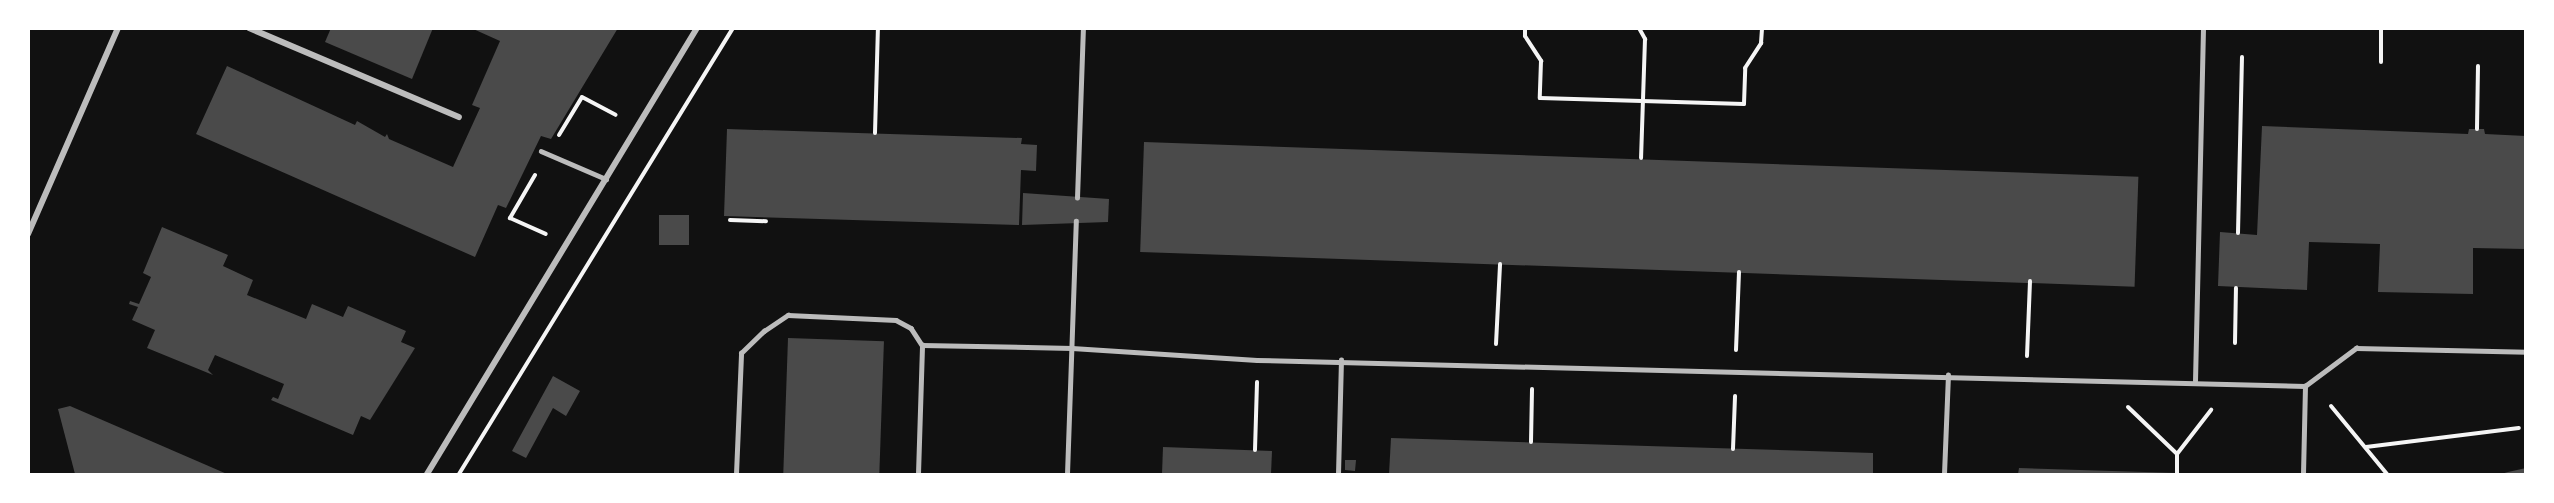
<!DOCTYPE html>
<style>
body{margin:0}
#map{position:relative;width:2554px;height:503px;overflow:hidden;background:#111;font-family:Mulish,sans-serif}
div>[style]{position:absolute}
.building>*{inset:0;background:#4a4a4a;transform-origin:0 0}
.path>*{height:4px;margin:-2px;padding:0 2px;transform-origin:2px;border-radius:2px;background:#f5f5f5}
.service>*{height:4.5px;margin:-2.25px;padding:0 2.25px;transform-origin:2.25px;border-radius:2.25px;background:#bcbcbc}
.minor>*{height:6px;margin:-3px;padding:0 3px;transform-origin:3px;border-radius:3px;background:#bcbcbc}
span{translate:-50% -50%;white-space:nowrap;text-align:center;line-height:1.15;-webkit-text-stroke:4.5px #fff;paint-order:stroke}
.frame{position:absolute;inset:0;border:30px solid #fff;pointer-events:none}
</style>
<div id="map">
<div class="building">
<i style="clip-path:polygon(331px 28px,433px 28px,412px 79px,325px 42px)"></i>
<i style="clip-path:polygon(471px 28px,618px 28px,551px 139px,541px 136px,506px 208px,498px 205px,475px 257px,196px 134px,227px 66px,355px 125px,357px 121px,385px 137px,387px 134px,389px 139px,453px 167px,480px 108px,472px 105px,500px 41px)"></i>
<i style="clip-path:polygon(2262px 126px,2468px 134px,2469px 129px,2484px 129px,2485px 134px,2526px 136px,2526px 249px,2473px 248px,2473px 294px,2378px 292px,2380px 244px,2309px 242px,2307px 290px,2218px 286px,2220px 232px,2257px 235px)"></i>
<i style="clip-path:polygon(727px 129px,1022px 138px,1021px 144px,1037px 145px,1036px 171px,1021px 170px,1019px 225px,724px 216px)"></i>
<i style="left:1144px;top:142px;width:995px;height:110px;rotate:2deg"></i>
<i style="clip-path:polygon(1023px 193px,1109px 199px,1108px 222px,1022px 225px)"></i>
<i style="left:659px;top:215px;width:30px;height:30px"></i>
<i style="clip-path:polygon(162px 227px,228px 255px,223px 266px,253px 280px,247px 295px,306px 319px,312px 304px,343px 317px,348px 306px,406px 331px,401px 342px,415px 348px,370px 420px,361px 416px,353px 435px,271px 400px,273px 397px,278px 399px,284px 384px,215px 355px,208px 370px,213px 375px,147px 348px,155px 330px,132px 320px,138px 307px,129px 304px,130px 301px,139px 304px,151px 277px,143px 273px)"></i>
<i style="left:788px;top:338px;width:96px;height:136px;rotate:2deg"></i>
<i style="clip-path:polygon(553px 376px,580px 391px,566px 416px,553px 408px,526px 458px,512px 451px)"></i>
<i style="clip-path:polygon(70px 406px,227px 474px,75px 474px,58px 409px)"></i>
<i style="clip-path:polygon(1391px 438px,1873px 453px,1873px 474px,1389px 474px)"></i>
<i style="clip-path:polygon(1163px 447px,1272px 451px,1271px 474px,1162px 474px)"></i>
<i style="clip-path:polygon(1345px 460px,1356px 460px,1355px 471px,1345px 470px)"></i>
<i style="clip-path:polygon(2019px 468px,2177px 473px,2177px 474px,2018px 474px)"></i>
<i style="clip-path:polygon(2526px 468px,2526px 474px,2501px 474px,2508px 472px)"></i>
</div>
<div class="path">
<i style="left:1525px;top:28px;width:8px;rotate:90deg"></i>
<i style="left:1525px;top:36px;width:30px;rotate:57deg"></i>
<i style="left:1541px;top:61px;width:37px;rotate:92deg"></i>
<i style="left:1540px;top:98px;width:204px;rotate:1.7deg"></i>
<i style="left:1744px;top:104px;width:36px;rotate:-88deg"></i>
<i style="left:1745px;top:68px;width:30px;rotate:-57deg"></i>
<i style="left:1761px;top:43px;width:15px;rotate:-86deg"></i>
<i style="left:1639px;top:28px;width:13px;rotate:61deg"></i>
<i style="left:1645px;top:39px;width:119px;rotate:91.9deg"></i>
<i style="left:2381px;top:28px;width:34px;rotate:90deg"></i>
<i style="left:2477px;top:129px;width:63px;rotate:-89.1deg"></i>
<i style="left:875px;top:133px;width:105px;rotate:-88.4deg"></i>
<i style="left:559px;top:135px;width:44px;rotate:-58.8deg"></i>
<i style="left:582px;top:97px;width:38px;rotate:28deg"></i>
<i style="left:535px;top:175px;width:50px;rotate:120.2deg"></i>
<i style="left:510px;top:218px;width:39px;rotate:24deg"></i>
<i style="left:730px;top:220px;width:36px;rotate:2deg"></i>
<i style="left:2238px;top:233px;width:176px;rotate:-88.7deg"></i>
<i style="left:2235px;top:343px;width:55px;rotate:-89deg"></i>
<i style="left:1496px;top:344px;width:80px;rotate:-87.1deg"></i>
<i style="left:1736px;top:350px;width:78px;rotate:-87.8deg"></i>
<i style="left:2027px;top:356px;width:75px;rotate:-87.7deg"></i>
<i style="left:2331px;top:406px;width:88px;rotate:50.5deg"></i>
<i style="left:2128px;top:407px;width:68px;rotate:43.8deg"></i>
<i style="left:1531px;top:442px;width:53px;rotate:-88.9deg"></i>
<i style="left:2366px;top:447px;width:154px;rotate:-7.1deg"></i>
<i style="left:1733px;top:449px;width:53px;rotate:-87.8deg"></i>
<i style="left:1255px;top:450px;width:68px;rotate:-88.3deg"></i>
<i style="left:2177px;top:473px;width:19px;rotate:-90deg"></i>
<i style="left:2177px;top:454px;width:56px;rotate:-52.3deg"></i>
<i style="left:459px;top:474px;width:523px;rotate:-58.44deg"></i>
</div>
<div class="service">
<i style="left:541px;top:151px;width:71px;rotate:23.3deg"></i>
<i style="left:1077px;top:198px;width:170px;rotate:-88deg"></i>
<i style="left:2195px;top:381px;width:353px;rotate:-88.7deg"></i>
<i style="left:736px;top:474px;width:121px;rotate:-87.6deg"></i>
<i style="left:741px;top:353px;width:32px;rotate:-44deg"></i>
<i style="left:764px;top:331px;width:29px;rotate:-34deg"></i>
<i style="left:788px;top:315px;width:108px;rotate:2.7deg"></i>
<i style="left:896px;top:320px;width:17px;rotate:28deg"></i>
<i style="left:911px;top:328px;width:20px;rotate:57deg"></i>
<i style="left:918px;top:474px;width:129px;rotate:-88.2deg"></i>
<i style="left:922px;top:345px;width:150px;rotate:1.1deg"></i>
<i style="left:1072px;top:348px;width:185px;rotate:3.7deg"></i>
<i style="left:1257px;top:360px;width:1048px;rotate:1.42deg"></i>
<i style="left:2305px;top:386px;width:64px;rotate:-36.7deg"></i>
<i style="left:2356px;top:348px;width:170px;rotate:1.3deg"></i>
<i style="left:1067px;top:474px;width:253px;rotate:-88deg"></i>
<i style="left:1338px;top:474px;width:114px;rotate:-88.5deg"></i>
<i style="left:1944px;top:474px;width:99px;rotate:-87.7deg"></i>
<i style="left:2303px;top:474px;width:88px;rotate:-88.7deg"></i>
</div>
<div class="minor">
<i style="left:249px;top:28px;width:228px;rotate:23deg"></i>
<i style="left:28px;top:234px;width:225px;rotate:-66.4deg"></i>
<i style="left:427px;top:474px;width:521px;rotate:-58.81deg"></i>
</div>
<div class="frame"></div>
</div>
